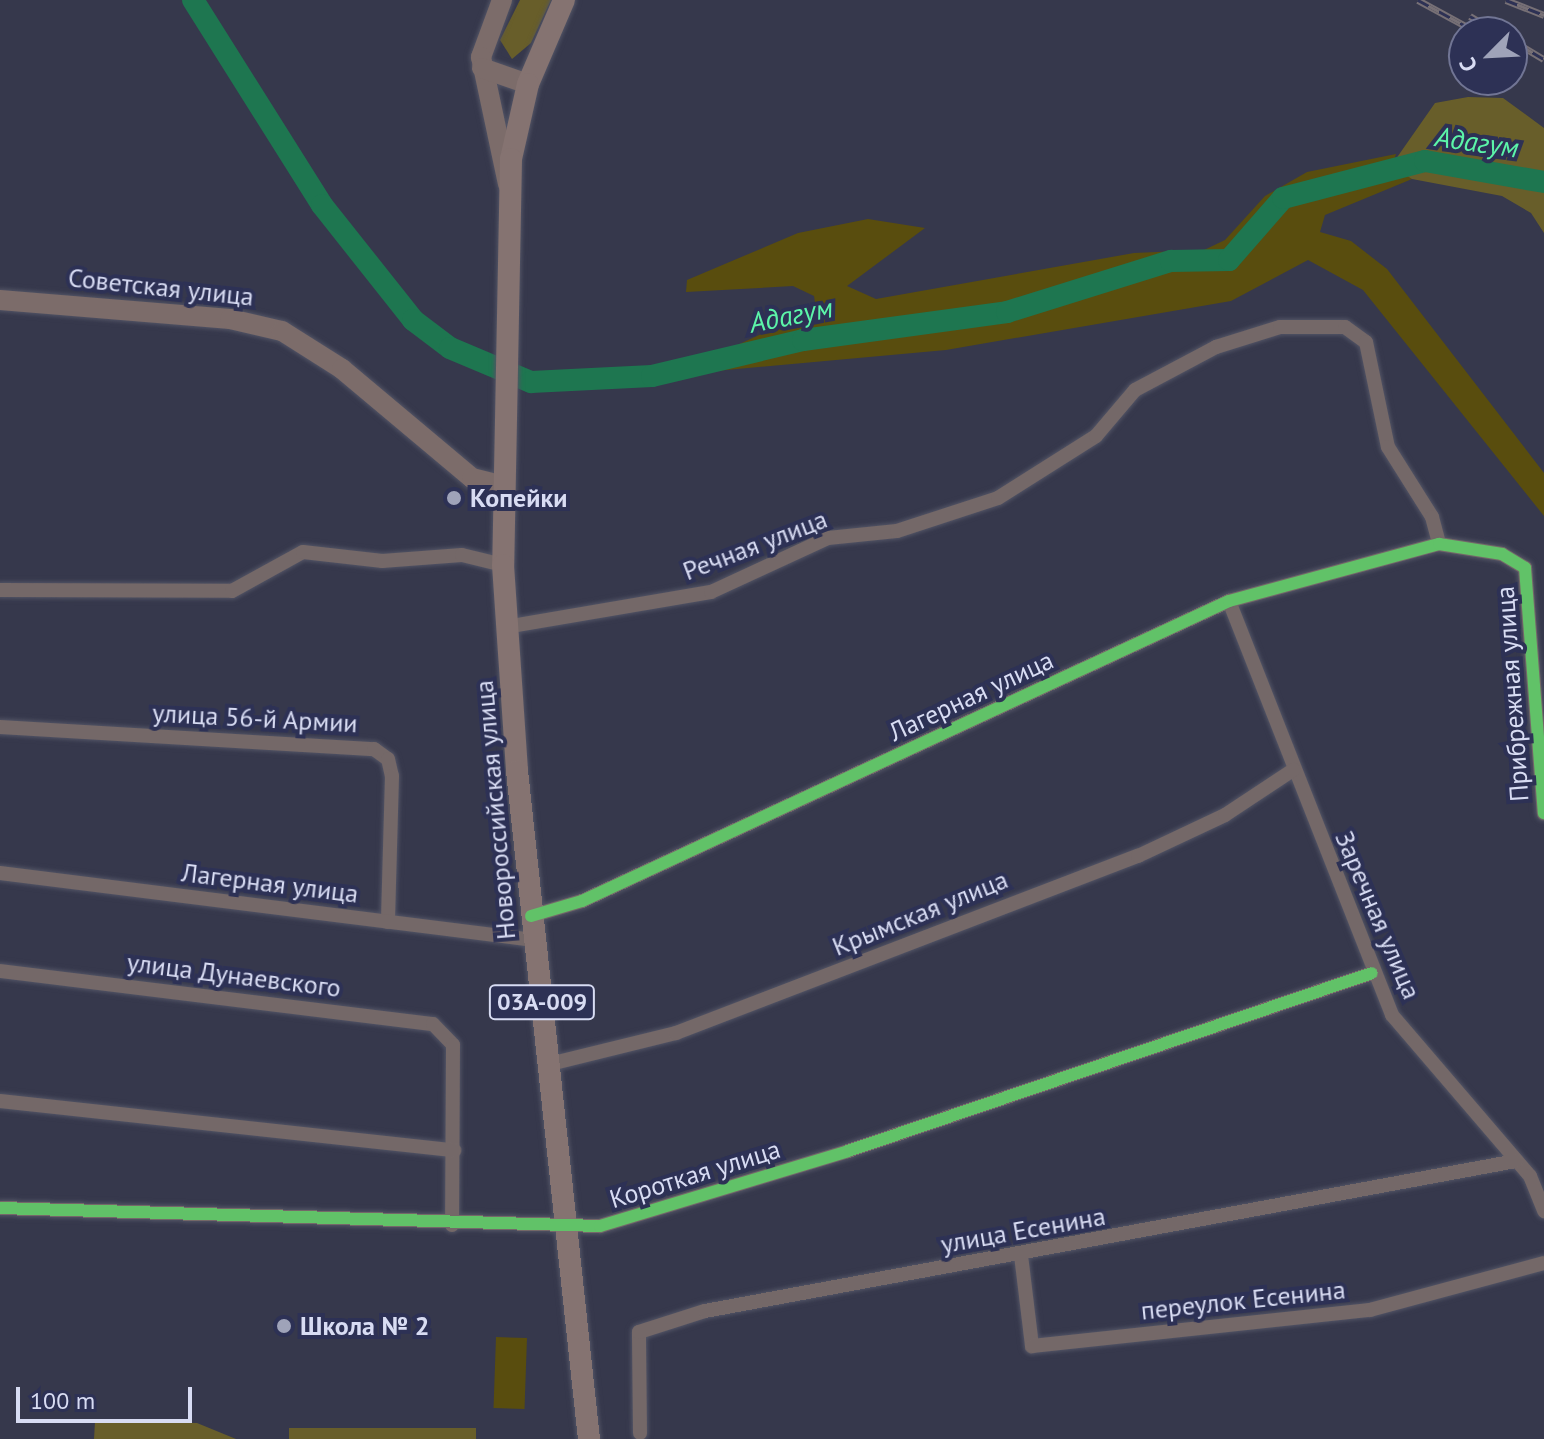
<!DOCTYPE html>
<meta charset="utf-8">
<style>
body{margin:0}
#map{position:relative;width:1544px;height:1439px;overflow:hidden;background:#36384c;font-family:"PT Sans",sans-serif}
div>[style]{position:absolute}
.green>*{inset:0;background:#594d0e;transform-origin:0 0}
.forest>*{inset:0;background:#685e2a;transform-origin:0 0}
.river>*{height:22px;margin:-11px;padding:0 11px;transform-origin:11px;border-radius:11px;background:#1e7650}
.roads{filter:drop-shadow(0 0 2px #525465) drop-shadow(0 0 2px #525465)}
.street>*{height:14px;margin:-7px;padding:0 7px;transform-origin:7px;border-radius:7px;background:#746868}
.secondary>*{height:20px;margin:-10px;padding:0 10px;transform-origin:10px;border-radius:10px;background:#7c6c6a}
.primary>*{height:22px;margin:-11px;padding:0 11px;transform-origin:11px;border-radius:11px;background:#857371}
.rail>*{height:7px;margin-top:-3.5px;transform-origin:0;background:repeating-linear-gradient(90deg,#2d3155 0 12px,#777076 0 24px);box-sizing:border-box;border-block:2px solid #777076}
.cycleway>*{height:12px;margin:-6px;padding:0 6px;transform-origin:6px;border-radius:6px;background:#61c268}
.dots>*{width:22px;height:22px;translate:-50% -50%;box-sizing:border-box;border:4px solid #2d3155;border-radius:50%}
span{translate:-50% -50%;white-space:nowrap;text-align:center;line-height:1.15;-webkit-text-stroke:8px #2d3155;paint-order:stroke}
.shield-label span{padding:2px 6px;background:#2d3155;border:2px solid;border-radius:6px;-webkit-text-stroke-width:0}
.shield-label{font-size:24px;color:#d8dcf3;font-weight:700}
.street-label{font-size:26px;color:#d8dcf3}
.poi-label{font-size:26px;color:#d8dcf3;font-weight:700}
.left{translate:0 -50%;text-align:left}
.water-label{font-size:28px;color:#5cf5a9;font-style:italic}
.north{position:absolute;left:1448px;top:16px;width:80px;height:80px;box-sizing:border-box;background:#2d3155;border:2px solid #717594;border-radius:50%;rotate:246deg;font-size:22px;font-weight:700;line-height:32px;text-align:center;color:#d8dcf3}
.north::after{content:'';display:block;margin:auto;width:28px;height:36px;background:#9fa3b9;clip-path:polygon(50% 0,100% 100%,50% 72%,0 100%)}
.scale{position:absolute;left:16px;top:1387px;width:176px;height:36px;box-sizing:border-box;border:4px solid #d8dcf3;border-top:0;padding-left:10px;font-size:24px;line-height:28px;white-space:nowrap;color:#d8dcf3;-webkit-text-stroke:6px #2d3155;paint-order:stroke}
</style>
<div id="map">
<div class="green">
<i style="clip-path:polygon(1396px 154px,1392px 166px,1412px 179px,1325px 215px,1320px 232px,1351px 241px,1387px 269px,1544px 473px,1544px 516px,1363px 290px,1308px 260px,1231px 301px,946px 350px,672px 375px,816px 309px,814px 296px,793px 286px,686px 292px,687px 280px,798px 233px,868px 219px,925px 228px,847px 286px,876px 299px,1134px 253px,1204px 250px,1225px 240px,1265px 196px,1307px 172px)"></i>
<i style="left:496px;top:1337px;width:31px;height:71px;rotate:2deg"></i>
</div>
<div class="forest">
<i style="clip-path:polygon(520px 0,551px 0,531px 43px,512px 59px,500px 40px)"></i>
<i style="clip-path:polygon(1468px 97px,1503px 98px,1544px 128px,1544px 233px,1531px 213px,1502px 196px,1412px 179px,1391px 166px,1435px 103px)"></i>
<i style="clip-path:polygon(95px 1422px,197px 1423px,236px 1439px,94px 1439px)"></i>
<i style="left:289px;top:1428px;width:187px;height:11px"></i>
</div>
<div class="river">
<i style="left:193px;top:0;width:242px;rotate:57.8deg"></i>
<i style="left:322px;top:205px;width:147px;rotate:51.6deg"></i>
<i style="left:413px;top:320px;width:46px;rotate:37.1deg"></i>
<i style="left:450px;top:348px;width:88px;rotate:22.8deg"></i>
<i style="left:531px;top:382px;width:121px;rotate:-2.8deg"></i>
<i style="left:652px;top:376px;width:155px;rotate:-13.4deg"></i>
<i style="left:803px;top:340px;width:206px;rotate:-7.8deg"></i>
<i style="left:1007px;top:312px;width:172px;rotate:-17.3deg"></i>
<i style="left:1171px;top:261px;width:58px;rotate:-1deg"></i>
<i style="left:1229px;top:260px;width:82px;rotate:-48.9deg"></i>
<i style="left:1283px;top:198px;width:147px;rotate:-14.6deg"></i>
<i style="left:1425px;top:161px;width:121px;rotate:10deg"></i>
</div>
<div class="roads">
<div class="street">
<i style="left:0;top:590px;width:232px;rotate:0.2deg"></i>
<i style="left:232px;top:591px;width:81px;rotate:-28.8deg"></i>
<i style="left:303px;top:552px;width:80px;rotate:6.5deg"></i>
<i style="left:382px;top:561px;width:80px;rotate:-4.3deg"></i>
<i style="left:462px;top:555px;width:42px;rotate:13.7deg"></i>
<i style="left:1229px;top:601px;width:445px;rotate:68.5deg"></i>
<i style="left:1392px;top:1015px;width:212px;rotate:49.4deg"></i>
<i style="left:1530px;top:1176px;width:38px;rotate:68deg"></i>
<i style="left:506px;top:627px;width:208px;rotate:-9.7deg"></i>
<i style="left:711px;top:592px;width:129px;rotate:-24.8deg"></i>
<i style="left:828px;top:538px;width:69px;rotate:-5.8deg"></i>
<i style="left:897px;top:531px;width:106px;rotate:-18.1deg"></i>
<i style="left:998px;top:498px;width:116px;rotate:-32.3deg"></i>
<i style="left:1096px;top:436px;width:60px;rotate:-49.7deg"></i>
<i style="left:1135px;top:390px;width:92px;rotate:-28deg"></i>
<i style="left:1216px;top:347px;width:67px;rotate:-17.4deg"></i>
<i style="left:1280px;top:327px;width:65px"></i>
<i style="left:1345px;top:327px;width:26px;rotate:36deg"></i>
<i style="left:1366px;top:342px;width:107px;rotate:78.2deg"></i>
<i style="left:1388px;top:447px;width:83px;rotate:57.8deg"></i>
<i style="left:1432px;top:517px;width:28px;rotate:75deg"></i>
<i style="left:0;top:727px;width:375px;rotate:3.4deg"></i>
<i style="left:374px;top:749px;width:17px;rotate:36deg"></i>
<i style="left:388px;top:759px;width:17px;rotate:77deg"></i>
<i style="left:392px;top:776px;width:146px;rotate:91.6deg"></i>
<i style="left:0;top:873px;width:538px;rotate:7.15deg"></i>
<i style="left:531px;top:916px;width:53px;rotate:-16.4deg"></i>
<i style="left:582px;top:901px;width:713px;rotate:-24.88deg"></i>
<i style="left:1229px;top:601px;width:218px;rotate:-15.2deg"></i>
<i style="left:1439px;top:544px;width:64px;rotate:9deg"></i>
<i style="left:1502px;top:554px;width:27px;rotate:31deg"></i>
<i style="left:1525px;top:568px;width:246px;rotate:85.6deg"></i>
<i style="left:0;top:971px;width:436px;rotate:7deg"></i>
<i style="left:433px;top:1024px;width:29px;rotate:46deg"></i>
<i style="left:453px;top:1045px;width:180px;rotate:90.3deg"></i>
<i style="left:550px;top:1064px;width:130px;rotate:-13.8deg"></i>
<i style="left:676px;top:1033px;width:495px;rotate:-21deg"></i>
<i style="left:1138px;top:856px;width:96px;rotate:-25.2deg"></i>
<i style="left:1225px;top:815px;width:82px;rotate:-33.5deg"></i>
<i style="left:0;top:1101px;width:457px;rotate:6.2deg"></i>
<i style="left:0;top:1208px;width:600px;rotate:1.72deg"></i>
<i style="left:600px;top:1226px;width:259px;rotate:-16.8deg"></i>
<i style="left:848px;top:1151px;width:553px;rotate:-18.76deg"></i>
<i style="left:1021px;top:1255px;width:92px;rotate:83.1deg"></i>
<i style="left:1032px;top:1346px;width:340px;rotate:-6.1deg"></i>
<i style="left:1370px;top:1310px;width:180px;rotate:-15.1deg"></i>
<i style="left:640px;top:1433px;width:101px;rotate:-90.6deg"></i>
<i style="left:639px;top:1332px;width:69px;rotate:-17.7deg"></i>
<i style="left:705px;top:1311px;width:825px;rotate:-10.48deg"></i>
</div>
<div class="secondary">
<i style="left:502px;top:0;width:61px;rotate:110.2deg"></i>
<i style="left:481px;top:57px;width:130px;rotate:78deg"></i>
<i style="left:482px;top:68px;width:49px;rotate:19.2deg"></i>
<i style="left:0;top:300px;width:231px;rotate:4.7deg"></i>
<i style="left:230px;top:319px;width:53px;rotate:13deg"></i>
<i style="left:282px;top:331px;width:71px;rotate:32.3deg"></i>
<i style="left:342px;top:369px;width:170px;rotate:40deg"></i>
<i style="left:472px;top:478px;width:33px;rotate:14deg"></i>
</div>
<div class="primary">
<i style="left:564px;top:0;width:91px;rotate:113.2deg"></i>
<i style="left:528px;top:84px;width:77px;rotate:102.8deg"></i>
<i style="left:511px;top:159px;width:406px;rotate:91.1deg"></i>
<i style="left:503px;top:565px;width:206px;rotate:86.1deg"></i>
<i style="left:517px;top:771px;width:672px;rotate:83.85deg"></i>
</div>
</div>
<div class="rail">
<i style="left:1418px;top:0;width:67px;rotate:28.5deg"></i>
<i style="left:1506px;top:0;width:41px;rotate:21.5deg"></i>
<i style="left:1470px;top:16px;width:31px;rotate:31deg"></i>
<i style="left:1512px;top:40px;width:37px;rotate:31deg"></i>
</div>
<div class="cycleway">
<i style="left:531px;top:916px;width:53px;rotate:-16.4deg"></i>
<i style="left:582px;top:901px;width:713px;rotate:-24.88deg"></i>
<i style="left:1229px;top:601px;width:218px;rotate:-15.2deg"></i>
<i style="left:1439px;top:544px;width:64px;rotate:9deg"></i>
<i style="left:1502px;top:554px;width:27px;rotate:31deg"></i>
<i style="left:1525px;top:568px;width:246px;rotate:85.6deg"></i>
<i style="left:0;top:1208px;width:600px;rotate:1.72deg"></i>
<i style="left:600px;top:1226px;width:259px;rotate:-16.8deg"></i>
<i style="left:848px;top:1151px;width:553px;rotate:-18.76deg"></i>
</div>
<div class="dots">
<i style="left:454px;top:498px;background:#9fa3b9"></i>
<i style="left:284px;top:1326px;background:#9fa3b9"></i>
</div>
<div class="shield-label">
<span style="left:542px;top:1002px">03А-009</span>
</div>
<div class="street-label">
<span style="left:161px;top:287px;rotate:6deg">Советская улица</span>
<span style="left:755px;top:545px;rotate:-21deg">Речная улица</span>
<span style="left:1512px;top:694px;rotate:-94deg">Прибрежная улица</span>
<span style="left:971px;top:696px;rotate:-25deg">Лагерная улица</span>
<span style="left:255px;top:718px;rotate:3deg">улица 56-й Армии</span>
<span style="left:495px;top:810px;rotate:-95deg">Новороссийская улица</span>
<span style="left:270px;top:883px;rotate:7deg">Лагерная улица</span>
<span style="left:920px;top:913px;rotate:-22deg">Крымская улица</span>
<span style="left:1378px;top:915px;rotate:67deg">Заречная улица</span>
<span style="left:234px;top:975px;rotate:7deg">улица Дунаевского</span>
<span style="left:695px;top:1174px;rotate:-17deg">Короткая улица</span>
<span style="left:1023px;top:1230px;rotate:-10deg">улица Есенина</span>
<span style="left:1243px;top:1300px;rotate:-6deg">переулок Есенина</span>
</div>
<div class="poi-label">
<span class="left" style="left:470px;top:498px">Копейки</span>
<span class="left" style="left:300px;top:1326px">Школа № 2</span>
</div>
<div class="water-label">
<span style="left:1477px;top:142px;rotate:8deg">Адагум</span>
<span style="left:791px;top:315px;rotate:-11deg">Адагум</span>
</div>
<div class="north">С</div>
<div class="scale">100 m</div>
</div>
